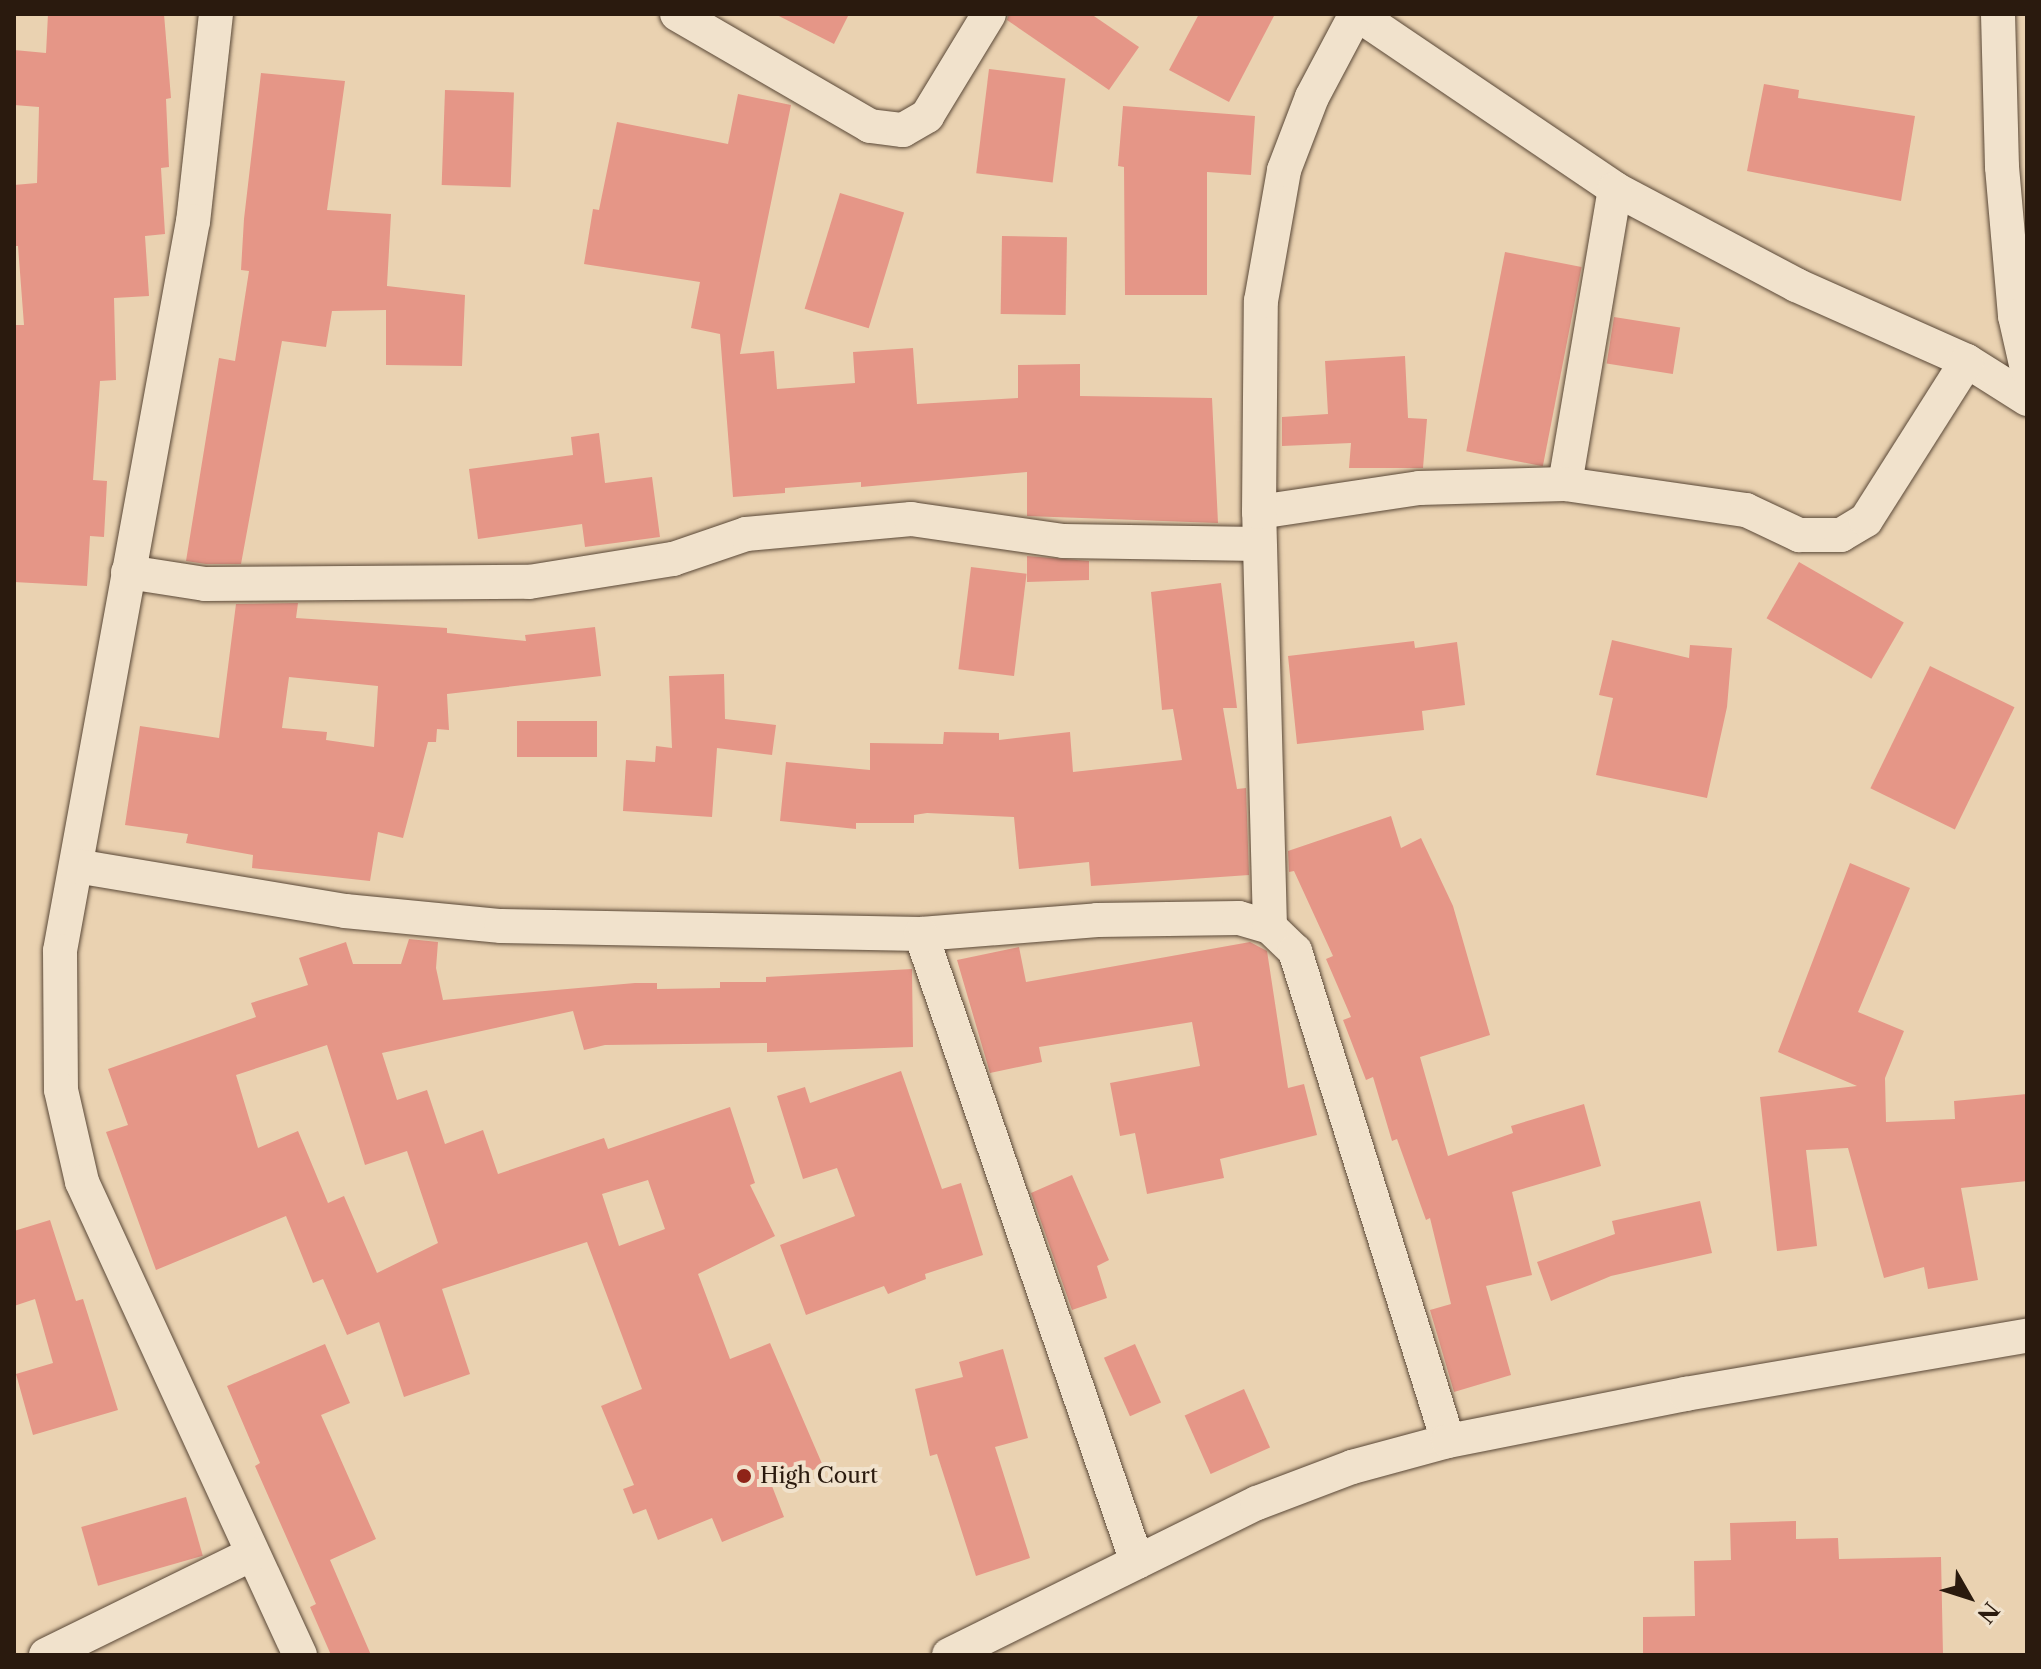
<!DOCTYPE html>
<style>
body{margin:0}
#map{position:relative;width:2041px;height:1669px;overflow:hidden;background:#ead2b1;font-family:"Libre Caslon Text",serif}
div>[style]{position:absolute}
.building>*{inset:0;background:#e59687;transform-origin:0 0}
.roads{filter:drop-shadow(0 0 2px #5a4837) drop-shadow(0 0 2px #5a4837)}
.minor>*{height:34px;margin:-17px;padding:0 17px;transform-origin:17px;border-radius:17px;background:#f1e2cc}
.dots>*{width:22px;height:22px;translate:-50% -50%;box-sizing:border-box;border:4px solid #f1e2cc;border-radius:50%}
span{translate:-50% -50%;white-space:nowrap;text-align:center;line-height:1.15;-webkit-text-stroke:8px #f1e2cc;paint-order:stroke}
.poi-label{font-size:22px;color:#2a1a0e}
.left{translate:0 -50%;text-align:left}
.frame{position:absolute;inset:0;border:16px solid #2a1a0e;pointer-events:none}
.north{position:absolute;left:1929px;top:1557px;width:80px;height:80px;-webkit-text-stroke:6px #f1e2cc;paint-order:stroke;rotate:129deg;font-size:22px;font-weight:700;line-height:32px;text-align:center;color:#2a1a0e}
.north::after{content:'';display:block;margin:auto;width:28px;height:36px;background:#2a1a0e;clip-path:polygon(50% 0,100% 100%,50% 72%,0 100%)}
</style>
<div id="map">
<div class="building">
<i style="clip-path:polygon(48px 14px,164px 14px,171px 98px,166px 99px,169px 167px,161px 168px,165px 234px,145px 236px,149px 296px,114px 298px,116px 380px,100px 381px,93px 480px,107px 481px,104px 537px,90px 536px,87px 586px,14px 582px,14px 325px,24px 325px,18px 246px,14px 246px,14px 185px,37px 183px,39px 107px,14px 105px,14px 50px,46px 53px)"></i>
<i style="clip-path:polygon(775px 14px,849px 14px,834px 44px)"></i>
<i style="clip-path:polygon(1009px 14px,1091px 14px,1139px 47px,1109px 90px,1007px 20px)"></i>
<i style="clip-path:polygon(1199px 14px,1275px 14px,1229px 102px,1169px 70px)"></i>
<i style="left:989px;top:69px;width:77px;height:105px;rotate:7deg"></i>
<i style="clip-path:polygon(261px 73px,345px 81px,327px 210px,391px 214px,387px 286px,465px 295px,462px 366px,386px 365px,386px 310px,332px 311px,326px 347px,282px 341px,241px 564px,206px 564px,186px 561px,219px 358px,235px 361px,249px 271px,241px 270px,244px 219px)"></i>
<i style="clip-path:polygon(1764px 84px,1799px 90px,1798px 98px,1915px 116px,1901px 201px,1747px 171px)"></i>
<i style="left:445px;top:90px;width:69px;height:95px;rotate:2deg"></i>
<i style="clip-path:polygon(738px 94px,791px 105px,740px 354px,774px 351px,777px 389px,855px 383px,853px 352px,913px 348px,917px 404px,1018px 398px,1018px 365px,1080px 364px,1080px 396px,1212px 398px,1218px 523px,1027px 516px,1027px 472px,861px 487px,861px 482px,785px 488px,785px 493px,733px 497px,720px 334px,691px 328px,700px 282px,584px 264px,593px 209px,599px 210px,617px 122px,728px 144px)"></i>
<i style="clip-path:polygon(1123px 106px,1255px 116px,1251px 175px,1207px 172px,1207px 295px,1125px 295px,1124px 167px,1118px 166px)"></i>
<i style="left:840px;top:193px;width:67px;height:121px;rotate:17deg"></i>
<i style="left:1002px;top:236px;width:65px;height:78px;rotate:1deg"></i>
<i style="left:1505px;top:252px;width:78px;height:203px;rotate:11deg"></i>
<i style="left:1614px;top:317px;width:67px;height:47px;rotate:9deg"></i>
<i style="clip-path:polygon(1405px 356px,1408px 418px,1427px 419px,1423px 468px,1349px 468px,1351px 443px,1282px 446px,1282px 417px,1328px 414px,1325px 361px)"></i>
<i style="clip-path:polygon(599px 433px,605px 483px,652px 477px,660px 537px,585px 547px,582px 524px,478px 539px,469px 469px,573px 455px,571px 437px)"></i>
<i style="clip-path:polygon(1027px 556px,1089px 561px,1089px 580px,1027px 582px)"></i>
<i style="left:1799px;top:562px;width:121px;height:65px;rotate:30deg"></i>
<i style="left:971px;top:567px;width:56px;height:103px;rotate:7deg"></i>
<i style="clip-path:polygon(1221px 583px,1237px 708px,1223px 708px,1237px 789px,1246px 788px,1249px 875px,1091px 886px,1089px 862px,1019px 869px,1014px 817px,927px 813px,914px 815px,914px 823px,856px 823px,856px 829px,780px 821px,786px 762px,870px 770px,870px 743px,943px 744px,944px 732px,999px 733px,999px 740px,1070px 732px,1073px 772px,1182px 760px,1173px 709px,1162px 710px,1151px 592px)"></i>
<i style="clip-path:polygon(evenodd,298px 603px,296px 618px,447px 628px,447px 633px,526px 641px,525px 635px,595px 627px,601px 676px,447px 694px,449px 730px,437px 729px,436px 742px,428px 742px,403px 838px,378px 832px,370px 881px,252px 868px,253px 855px,186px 843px,188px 834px,125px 825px,140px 726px,219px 738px,236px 604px,298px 603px,289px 677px,378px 686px,374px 747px,326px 740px,327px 732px,282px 728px,289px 677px)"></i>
<i style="clip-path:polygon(1612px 640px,1689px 658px,1690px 645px,1732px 648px,1727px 707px,1707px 798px,1596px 775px,1613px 698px,1599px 695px)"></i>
<i style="clip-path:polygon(1414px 641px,1415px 648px,1457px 642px,1465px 705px,1422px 711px,1424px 730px,1297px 744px,1288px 656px)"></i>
<i style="left:1930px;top:666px;width:94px;height:136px;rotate:26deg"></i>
<i style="clip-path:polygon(724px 674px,725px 719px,776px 725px,772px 755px,717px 748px,712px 817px,623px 811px,626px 760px,655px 762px,656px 746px,672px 748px,669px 676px)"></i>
<i style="left:517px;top:721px;width:80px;height:36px"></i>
<i style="clip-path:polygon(1391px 816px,1401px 848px,1421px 838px,1453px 906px,1490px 1035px,1420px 1057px,1448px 1156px,1513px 1133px,1511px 1126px,1584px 1104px,1601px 1166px,1512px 1192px,1532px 1275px,1486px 1286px,1511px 1375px,1454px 1392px,1430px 1310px,1451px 1304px,1430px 1218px,1426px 1220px,1397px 1139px,1392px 1141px,1373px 1077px,1366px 1080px,1343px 1020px,1351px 1017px,1326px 959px,1333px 956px,1294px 871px,1289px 872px,1288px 851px)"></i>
<i style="clip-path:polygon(1850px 863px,1910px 888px,1858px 1012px,1904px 1031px,1885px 1078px,1886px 1122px,1955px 1119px,1954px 1101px,2027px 1094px,2027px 1181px,1961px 1188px,1978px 1280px,1928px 1289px,1924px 1267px,1884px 1278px,1848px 1148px,1806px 1150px,1817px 1246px,1777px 1251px,1760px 1097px,1857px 1086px,1778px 1052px)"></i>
<i style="clip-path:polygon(evenodd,409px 939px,438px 942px,436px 968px,443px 1000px,635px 983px,657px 983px,657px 989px,720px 988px,720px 982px,766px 982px,766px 977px,912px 969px,913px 1047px,767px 1052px,767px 1043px,605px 1045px,584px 1050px,573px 1011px,382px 1053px,397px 1100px,427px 1090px,445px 1144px,483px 1130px,498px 1174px,604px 1138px,608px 1149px,730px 1107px,755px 1183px,750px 1185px,775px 1236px,698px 1274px,730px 1359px,770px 1343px,823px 1466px,772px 1486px,784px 1517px,722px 1542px,712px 1518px,658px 1540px,646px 1509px,633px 1514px,623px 1489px,634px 1485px,601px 1406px,642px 1389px,587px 1242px,442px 1289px,470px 1374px,404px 1397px,379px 1322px,347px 1335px,323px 1279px,313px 1283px,286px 1216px,156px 1270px,106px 1132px,128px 1125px,108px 1069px,256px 1017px,251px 1003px,308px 985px,299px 958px,346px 942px,353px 964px,401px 964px,409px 939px,327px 1045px,365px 1165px,407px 1151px,438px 1243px,377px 1273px,344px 1196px,328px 1203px,298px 1131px,258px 1148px,236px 1075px,327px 1045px,409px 939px,648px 1180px,665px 1229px,619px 1246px,602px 1194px,648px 1180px)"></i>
<i style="clip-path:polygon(1250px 942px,1267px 951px,1288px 1088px,1304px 1084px,1317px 1135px,1220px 1159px,1224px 1178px,1147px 1194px,1135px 1133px,1120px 1136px,1110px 1083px,1200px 1066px,1192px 1022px,1039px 1047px,1042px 1062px,990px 1073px,957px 960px,1019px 947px,1026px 982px)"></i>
<i style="clip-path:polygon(901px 1071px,942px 1189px,961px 1183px,983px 1255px,925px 1274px,926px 1279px,888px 1294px,884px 1286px,806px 1315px,780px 1245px,855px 1216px,837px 1168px,803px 1179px,777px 1096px,805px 1087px,810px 1103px)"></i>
<i style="clip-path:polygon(1072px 1175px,1109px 1260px,1097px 1266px,1107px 1298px,1072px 1310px,1031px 1193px)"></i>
<i style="clip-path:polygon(1700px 1201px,1712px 1253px,1611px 1276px,1551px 1301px,1537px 1262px,1615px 1234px,1612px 1221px)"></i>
<i style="clip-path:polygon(50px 1220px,76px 1301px,83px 1299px,118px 1410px,33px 1435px,16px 1374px,53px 1363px,35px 1299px,14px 1306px,14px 1231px)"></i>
<i style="clip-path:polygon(325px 1344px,350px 1403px,321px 1415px,376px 1539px,330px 1560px,371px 1655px,331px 1655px,310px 1607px,316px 1604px,255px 1466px,260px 1463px,227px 1386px)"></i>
<i style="left:1135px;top:1344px;width:64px;height:34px;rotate:66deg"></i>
<i style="clip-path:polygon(1003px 1349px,1028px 1438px,995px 1447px,1030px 1558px,976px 1576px,937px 1454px,930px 1456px,915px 1389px,963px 1377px,959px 1362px)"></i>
<i style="left:1244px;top:1389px;width:64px;height:65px;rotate:66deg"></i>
<i style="left:186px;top:1497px;width:61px;height:109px;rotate:74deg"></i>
<i style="clip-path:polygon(1796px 1521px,1796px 1539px,1838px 1538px,1839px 1559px,1941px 1557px,1943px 1655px,1643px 1655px,1643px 1617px,1695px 1616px,1694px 1561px,1731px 1560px,1730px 1523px)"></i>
</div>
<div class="roads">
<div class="minor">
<i style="left:216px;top:14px;width:208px;rotate:96.3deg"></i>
<i style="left:193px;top:221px;width:742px;rotate:100.33deg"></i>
<i style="left:60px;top:951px;width:139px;rotate:89.6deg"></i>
<i style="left:61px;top:1090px;width:94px;rotate:77.1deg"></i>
<i style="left:82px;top:1182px;width:521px;rotate:65.26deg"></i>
<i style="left:677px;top:14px;width:223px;rotate:30.1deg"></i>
<i style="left:870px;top:126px;width:33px;rotate:7deg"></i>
<i style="left:903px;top:130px;width:28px;rotate:-30deg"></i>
<i style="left:927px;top:116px;width:119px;rotate:-58.7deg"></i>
<i style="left:1357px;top:14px;width:312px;rotate:34.1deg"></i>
<i style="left:1615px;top:189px;width:205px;rotate:27.9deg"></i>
<i style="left:1796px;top:285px;width:187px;rotate:24deg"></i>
<i style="left:1967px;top:361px;width:71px;rotate:32.3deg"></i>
<i style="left:1998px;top:14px;width:153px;rotate:88.5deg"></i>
<i style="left:2002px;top:167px;width:150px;rotate:85deg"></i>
<i style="left:2015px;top:316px;width:54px;rotate:77.2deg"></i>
<i style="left:1565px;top:484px;width:299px;rotate:-80.4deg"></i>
<i style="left:1259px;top:512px;width:162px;rotate:-8.5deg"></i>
<i style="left:1419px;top:488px;width:146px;rotate:-1.6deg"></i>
<i style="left:1565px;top:484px;width:183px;rotate:8.2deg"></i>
<i style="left:1746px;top:510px;width:59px;rotate:25.3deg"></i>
<i style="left:1799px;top:535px;width:42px"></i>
<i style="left:1841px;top:535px;width:29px;rotate:-31deg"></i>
<i style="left:1866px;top:520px;width:188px;rotate:-57.6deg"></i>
<i style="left:128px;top:572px;width:78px;rotate:8.9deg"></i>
<i style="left:205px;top:584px;width:324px;rotate:-0.4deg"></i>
<i style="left:529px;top:582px;width:146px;rotate:-9.1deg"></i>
<i style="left:673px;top:559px;width:77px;rotate:-18.9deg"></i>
<i style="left:746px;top:534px;width:166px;rotate:-5.2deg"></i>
<i style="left:911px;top:519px;width:154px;rotate:8.2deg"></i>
<i style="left:1063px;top:541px;width:196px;rotate:0.9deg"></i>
<i style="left:76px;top:866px;width:273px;rotate:9.5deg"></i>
<i style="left:345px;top:911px;width:157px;rotate:5.5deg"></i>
<i style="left:501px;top:926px;width:420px;rotate:1.1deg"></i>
<i style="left:921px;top:934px;width:177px;rotate:-4.5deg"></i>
<i style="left:1097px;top:920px;width:142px;rotate:-0.8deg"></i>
<i style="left:1239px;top:918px;width:32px;rotate:16deg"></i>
<i style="left:1270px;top:927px;width:35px;rotate:44deg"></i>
<i style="left:1295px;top:951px;width:513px;rotate:72.66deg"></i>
<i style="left:1270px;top:927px;width:415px;rotate:-91.5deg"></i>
<i style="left:1259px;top:512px;width:211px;rotate:-89.5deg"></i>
<i style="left:1261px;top:301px;width:133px;rotate:-80deg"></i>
<i style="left:1284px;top:170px;width:78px;rotate:-69deg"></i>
<i style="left:1312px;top:97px;width:94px;rotate:-62.1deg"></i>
<i style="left:921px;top:934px;width:664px;rotate:71.02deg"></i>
<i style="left:46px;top:1655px;width:229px;rotate:-26.1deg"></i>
<i style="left:949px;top:1655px;width:343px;rotate:-26.3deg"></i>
<i style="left:1257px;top:1503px;width:102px;rotate:-20.8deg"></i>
<i style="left:1352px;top:1467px;width:99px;rotate:-15.2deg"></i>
<i style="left:1448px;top:1441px;width:243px;rotate:-11.2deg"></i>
<i style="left:1686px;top:1394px;width:346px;rotate:-9.7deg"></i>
</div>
</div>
<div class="dots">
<i style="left:744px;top:1476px;background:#8f2418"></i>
</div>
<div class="poi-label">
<span class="left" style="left:760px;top:1476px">High Court</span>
</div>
<div class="frame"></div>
<div class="north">N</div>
</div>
